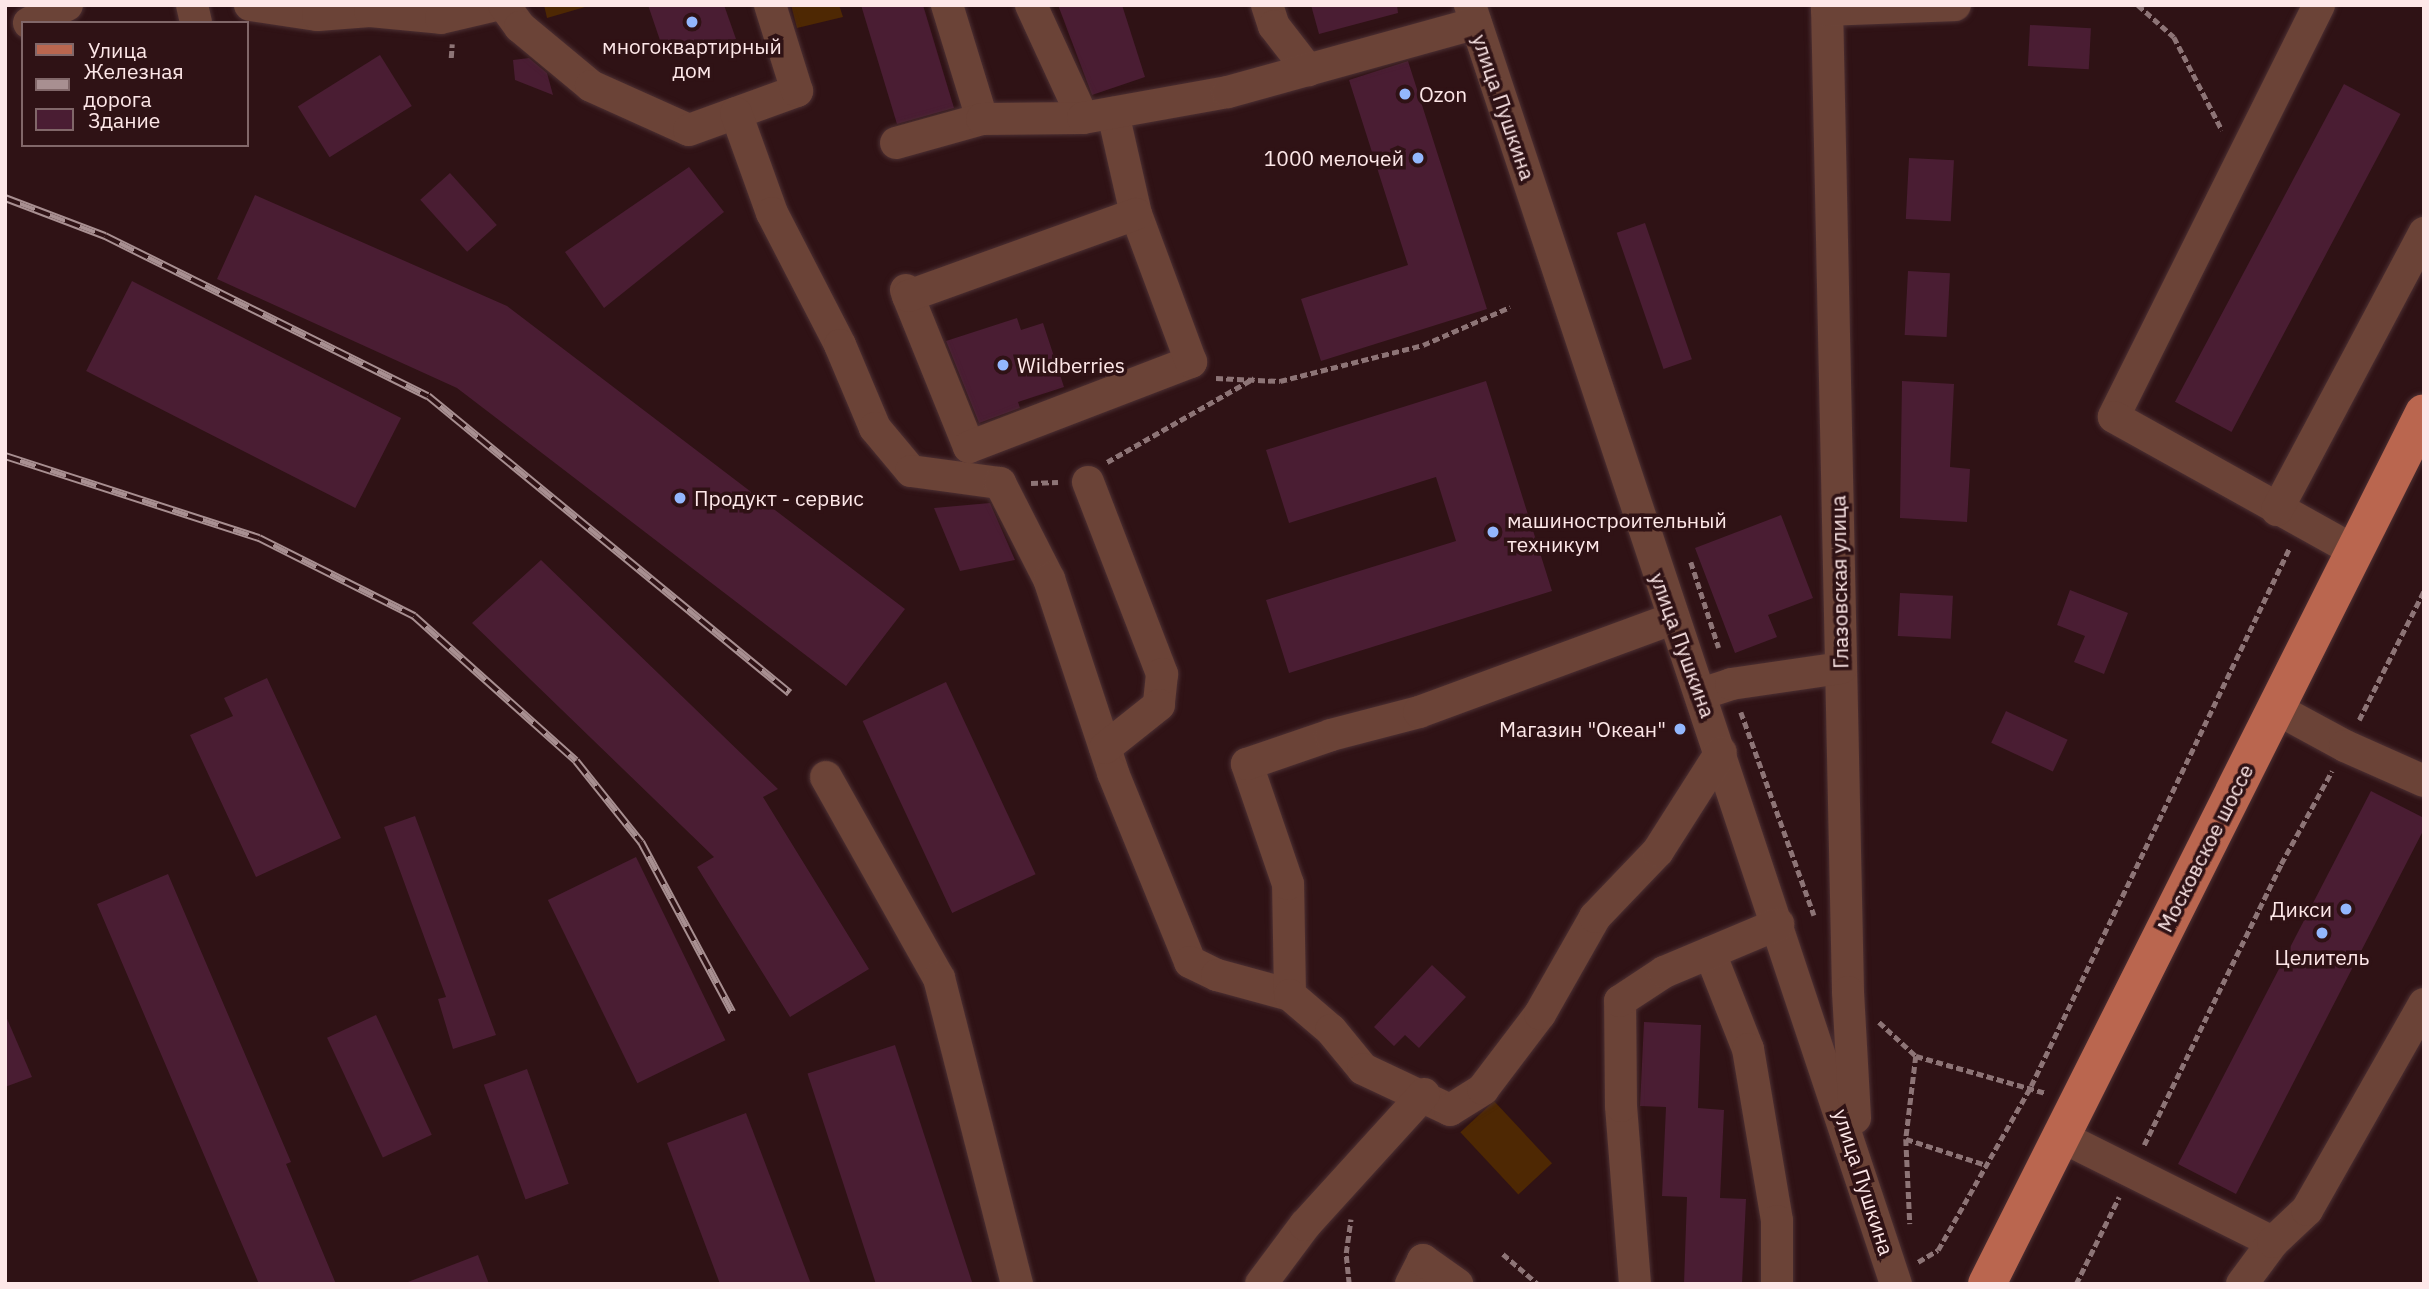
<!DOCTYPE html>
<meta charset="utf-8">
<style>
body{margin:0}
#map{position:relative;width:2429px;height:1289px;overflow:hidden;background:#2f1215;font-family:"IBM Plex Sans",sans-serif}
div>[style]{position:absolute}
.green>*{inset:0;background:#4e2803;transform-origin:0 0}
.building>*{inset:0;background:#4a1d33;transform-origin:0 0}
.path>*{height:4.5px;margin-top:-2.25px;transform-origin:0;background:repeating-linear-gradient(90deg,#8d7476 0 7px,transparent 0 10.5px)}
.roads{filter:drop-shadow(0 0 2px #4c3033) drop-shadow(0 0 2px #4c3033)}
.minor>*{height:32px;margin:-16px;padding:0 16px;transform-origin:16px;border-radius:16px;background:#6b4337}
.major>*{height:38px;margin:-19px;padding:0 19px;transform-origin:19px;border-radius:19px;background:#ba664f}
.rail>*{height:8px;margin-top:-4px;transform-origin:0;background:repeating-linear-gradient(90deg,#2f1215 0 16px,#a88f91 0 32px);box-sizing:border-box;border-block:2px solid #a88f91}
.dots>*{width:19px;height:19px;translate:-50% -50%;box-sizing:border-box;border:4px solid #2f1215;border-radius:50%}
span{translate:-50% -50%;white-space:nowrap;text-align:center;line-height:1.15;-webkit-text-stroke:7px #2f1215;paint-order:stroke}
.poi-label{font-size:21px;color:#fde7e8}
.left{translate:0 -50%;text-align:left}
.right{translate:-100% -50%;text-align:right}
.street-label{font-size:21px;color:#fde7e8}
.frame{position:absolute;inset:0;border:7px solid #fde7e8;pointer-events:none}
.legend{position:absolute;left:21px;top:21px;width:228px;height:126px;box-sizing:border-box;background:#2f1215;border:2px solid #816769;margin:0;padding:9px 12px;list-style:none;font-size:21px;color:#fde7e8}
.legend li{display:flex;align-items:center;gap:14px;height:35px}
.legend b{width:35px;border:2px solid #816769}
</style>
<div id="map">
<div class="green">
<i style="clip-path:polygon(544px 5px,592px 5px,547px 18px)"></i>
<i style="clip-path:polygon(791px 5px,839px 5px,843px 17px,797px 28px)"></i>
<i style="left:1494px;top:1101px;width:85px;height:46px;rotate:47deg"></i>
</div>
<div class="building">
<i style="clip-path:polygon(648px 5px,724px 5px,736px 39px,665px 55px)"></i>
<i style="clip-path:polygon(861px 5px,923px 5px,954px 108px,897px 124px)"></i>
<i style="clip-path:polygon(1058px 5px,1122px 5px,1145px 77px,1092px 95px)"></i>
<i style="clip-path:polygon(1311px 5px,1397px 5px,1398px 13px,1319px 34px)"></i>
<i style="left:2030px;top:25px;width:61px;height:41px;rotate:3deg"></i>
<i style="left:380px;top:55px;width:60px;height:97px;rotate:58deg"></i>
<i style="clip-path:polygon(529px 58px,547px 73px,553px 95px,515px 80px,513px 60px)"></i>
<i style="clip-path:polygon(1408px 61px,1487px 309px,1321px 361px,1301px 299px,1408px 265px,1349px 80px)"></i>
<i style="left:2344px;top:84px;width:64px;height:360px;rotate:28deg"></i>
<i style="left:1909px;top:158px;width:45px;height:61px;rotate:3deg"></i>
<i style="clip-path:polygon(689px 167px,724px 212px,604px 308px,565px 252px)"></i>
<i style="left:450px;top:173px;width:70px;height:40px;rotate:48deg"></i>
<i style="clip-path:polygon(255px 195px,507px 306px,905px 609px,846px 686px,457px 388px,217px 279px)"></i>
<i style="left:1645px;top:223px;width:144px;height:30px;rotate:71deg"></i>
<i style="left:1908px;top:271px;width:42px;height:64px;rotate:3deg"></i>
<i style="left:132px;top:281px;width:302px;height:101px;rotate:27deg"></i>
<i style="clip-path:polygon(1017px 318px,1021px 330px,1043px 323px,1064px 387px,1018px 402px,1020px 408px,979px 423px,946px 341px)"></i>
<i style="clip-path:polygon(1486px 381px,1552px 591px,1289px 673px,1266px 600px,1456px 541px,1436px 477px,1289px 523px,1266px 450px)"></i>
<i style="clip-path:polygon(1902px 381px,1954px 384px,1950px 467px,1970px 469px,1967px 522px,1900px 518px)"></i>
<i style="clip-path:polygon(990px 503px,1015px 560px,960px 571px,934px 508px)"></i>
<i style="clip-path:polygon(1781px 515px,1813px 598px,1768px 615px,1777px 637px,1735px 653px,1695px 548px)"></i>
<i style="clip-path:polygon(541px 560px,778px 789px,763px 797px,869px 969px,790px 1017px,697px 867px,714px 857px,472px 623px)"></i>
<i style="clip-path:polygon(2070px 590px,2128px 613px,2104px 674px,2074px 662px,2085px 636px,2057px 625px)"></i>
<i style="left:1900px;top:593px;width:53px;height:43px;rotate:3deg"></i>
<i style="clip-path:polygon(267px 678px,341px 838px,256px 877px,190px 735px,233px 716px,224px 698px)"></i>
<i style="left:946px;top:682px;width:212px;height:92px;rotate:65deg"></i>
<i style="left:2006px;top:711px;width:68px;height:35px;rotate:25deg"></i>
<i style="clip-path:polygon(2371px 791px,2424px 818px,2424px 829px,2236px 1194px,2178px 1164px)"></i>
<i style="clip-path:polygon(415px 816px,496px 1035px,453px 1049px,438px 999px,446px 997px,384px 827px)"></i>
<i style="left:636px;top:857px;width:204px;height:98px;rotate:64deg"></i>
<i style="clip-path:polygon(168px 874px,291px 1162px,286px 1164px,336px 1284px,259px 1284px,97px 904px)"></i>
<i style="clip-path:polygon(1432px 965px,1466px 997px,1419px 1048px,1405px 1035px,1394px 1046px,1374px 1027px)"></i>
<i style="clip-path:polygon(5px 1014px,32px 1077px,5px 1087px)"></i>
<i style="left:376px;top:1015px;width:132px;height:54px;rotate:65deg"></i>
<i style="clip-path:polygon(1644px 1022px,1701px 1025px,1698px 1108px,1724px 1110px,1720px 1198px,1746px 1199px,1742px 1284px,1684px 1284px,1687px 1197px,1662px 1196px,1666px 1107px,1640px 1106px)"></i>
<i style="left:895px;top:1045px;width:251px;height:92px;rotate:72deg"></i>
<i style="left:527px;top:1069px;width:122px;height:46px;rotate:70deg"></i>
<i style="clip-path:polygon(746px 1113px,811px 1284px,720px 1284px,667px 1143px)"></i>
<i style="clip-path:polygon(478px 1255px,489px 1284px,408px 1284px,408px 1282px)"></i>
</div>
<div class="path">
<i style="left:2138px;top:5px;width:48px;rotate:41.6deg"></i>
<i style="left:2174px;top:37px;width:105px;rotate:62.7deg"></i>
<i style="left:451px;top:58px;width:14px;rotate:-86deg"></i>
<i style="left:1216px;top:378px;width:64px;rotate:2.7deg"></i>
<i style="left:1280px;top:381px;width:147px;rotate:-14.1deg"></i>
<i style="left:1423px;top:345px;width:95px;rotate:-23.6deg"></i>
<i style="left:1107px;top:462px;width:169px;rotate:-29.7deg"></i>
<i style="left:1031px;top:483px;width:27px;rotate:-2deg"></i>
<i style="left:1691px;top:562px;width:90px;rotate:72deg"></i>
<i style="left:1741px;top:712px;width:216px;rotate:70.2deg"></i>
<i style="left:2359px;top:720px;width:144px;rotate:-63.3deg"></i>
<i style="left:1879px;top:1022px;width:50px;rotate:42.6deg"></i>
<i style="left:1916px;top:1056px;width:84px;rotate:96.9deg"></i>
<i style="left:1906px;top:1139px;width:85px;rotate:87.3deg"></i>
<i style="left:1916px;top:1056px;width:135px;rotate:15.9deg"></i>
<i style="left:1906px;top:1139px;width:84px;rotate:18deg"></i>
<i style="left:2144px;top:1145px;width:313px;rotate:-64deg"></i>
<i style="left:2281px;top:864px;width:106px;rotate:-61.3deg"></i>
<i style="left:1503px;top:1254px;width:46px;rotate:40.6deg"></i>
<i style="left:1918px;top:1262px;width:23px;rotate:-31deg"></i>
<i style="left:1938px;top:1250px;width:189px;rotate:-60.4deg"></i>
<i style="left:2031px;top:1086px;width:596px;rotate:-64.34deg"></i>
<i style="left:1349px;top:1284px;width:31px;rotate:-96deg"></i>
<i style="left:1346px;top:1253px;width:34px;rotate:-82deg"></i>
<i style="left:2076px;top:1284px;width:97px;rotate:-63.7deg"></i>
</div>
<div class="roads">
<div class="minor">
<i style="left:192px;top:5px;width:18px;rotate:77deg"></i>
<i style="left:250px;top:5px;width:69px;rotate:8.4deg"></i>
<i style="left:318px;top:15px;width:52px;rotate:-4.4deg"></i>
<i style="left:370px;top:11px;width:71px;rotate:5.6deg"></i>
<i style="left:441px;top:18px;width:57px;rotate:-13.3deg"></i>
<i style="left:504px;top:5px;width:27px;rotate:54deg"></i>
<i style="left:520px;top:27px;width:92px;rotate:39.7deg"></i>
<i style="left:591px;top:86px;width:107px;rotate:24.2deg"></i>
<i style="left:689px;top:130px;width:115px;rotate:-19.9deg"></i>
<i style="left:797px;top:91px;width:90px;rotate:-107.4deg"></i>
<i style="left:947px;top:5px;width:119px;rotate:72.9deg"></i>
<i style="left:1031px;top:5px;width:124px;rotate:65.3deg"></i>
<i style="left:1267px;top:5px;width:22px;rotate:72deg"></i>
<i style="left:1274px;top:26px;width:56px;rotate:52.3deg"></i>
<i style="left:1470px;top:5px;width:1348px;rotate:71.58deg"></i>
<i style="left:1827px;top:5px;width:987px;rotate:88.78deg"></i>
<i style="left:1848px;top:992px;width:126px;rotate:86.8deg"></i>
<i style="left:2319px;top:5px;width:460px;rotate:116.5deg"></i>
<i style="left:2114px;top:417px;width:274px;rotate:29.1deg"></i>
<i style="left:1827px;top:10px;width:128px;rotate:-2.2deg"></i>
<i style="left:29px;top:23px;width:42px;rotate:-25.3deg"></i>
<i style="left:736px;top:113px;width:106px;rotate:70.2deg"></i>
<i style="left:772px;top:213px;width:148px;rotate:62.7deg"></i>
<i style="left:840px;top:345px;width:90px;rotate:67.1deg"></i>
<i style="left:875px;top:428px;width:56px;rotate:50.1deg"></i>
<i style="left:911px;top:471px;width:90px;rotate:7.7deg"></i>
<i style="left:1000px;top:483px;width:108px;rotate:63deg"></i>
<i style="left:1049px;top:579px;width:204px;rotate:71.7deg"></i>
<i style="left:1113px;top:773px;width:204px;rotate:67.8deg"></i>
<i style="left:1190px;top:962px;width:30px;rotate:26deg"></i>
<i style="left:1217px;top:975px;width:76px;rotate:15.3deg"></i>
<i style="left:1290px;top:995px;width:111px;rotate:-91deg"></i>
<i style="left:1288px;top:884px;width:127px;rotate:-108.9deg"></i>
<i style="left:1247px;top:764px;width:89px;rotate:-19deg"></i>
<i style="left:1331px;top:735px;width:91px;rotate:-14.6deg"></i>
<i style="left:1419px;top:712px;width:270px;rotate:-20.2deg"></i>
<i style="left:1113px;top:113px;width:104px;rotate:77.2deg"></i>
<i style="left:896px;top:143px;width:89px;rotate:-15.6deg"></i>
<i style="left:982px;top:119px;width:101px;rotate:-0.6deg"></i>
<i style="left:1083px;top:118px;width:147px;rotate:-10.2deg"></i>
<i style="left:1228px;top:92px;width:257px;rotate:-15.5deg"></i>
<i style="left:906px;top:290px;width:6px;rotate:72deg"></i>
<i style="left:908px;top:296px;width:163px;rotate:68deg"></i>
<i style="left:969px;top:447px;width:238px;rotate:-21deg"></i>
<i style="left:1191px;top:362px;width:158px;rotate:-110.4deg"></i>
<i style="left:1136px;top:214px;width:242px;rotate:160.2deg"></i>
<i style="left:1088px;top:482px;width:206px;rotate:68.9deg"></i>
<i style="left:1162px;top:674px;width:31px;rotate:96deg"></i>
<i style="left:1159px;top:705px;width:69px;rotate:141.5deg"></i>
<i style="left:2277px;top:510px;width:314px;rotate:-62deg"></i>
<i style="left:1701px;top:694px;width:32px;rotate:-18deg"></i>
<i style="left:1731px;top:684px;width:111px;rotate:-8.3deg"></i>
<i style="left:2275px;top:708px;width:80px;rotate:28.5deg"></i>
<i style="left:2345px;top:746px;width:86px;rotate:23.9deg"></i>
<i style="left:826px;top:777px;width:231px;rotate:60.7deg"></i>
<i style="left:939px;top:978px;width:316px;rotate:75.7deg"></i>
<i style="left:1710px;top:953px;width:103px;rotate:68.4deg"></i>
<i style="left:1748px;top:1049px;width:174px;rotate:80.4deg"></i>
<i style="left:1777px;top:1221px;width:63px;rotate:90deg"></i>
<i style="left:1290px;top:995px;width:54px;rotate:40.5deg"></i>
<i style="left:1331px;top:1030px;width:50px;rotate:50.6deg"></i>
<i style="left:1363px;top:1069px;width:96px;rotate:25.2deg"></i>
<i style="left:1450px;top:1110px;width:39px;rotate:-32deg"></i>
<i style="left:1483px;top:1089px;width:94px;rotate:-52.8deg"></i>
<i style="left:1540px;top:1014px;width:112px;rotate:-60.4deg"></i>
<i style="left:1595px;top:917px;width:91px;rotate:-46.3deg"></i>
<i style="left:1658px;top:851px;width:117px;rotate:-57.5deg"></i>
<i style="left:2060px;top:1136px;width:238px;rotate:26.5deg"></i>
<i style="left:1261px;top:1284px;width:74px;rotate:-53.3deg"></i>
<i style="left:1305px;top:1225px;width:177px;rotate:-47.7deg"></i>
<i style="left:1411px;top:1284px;width:27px;rotate:-63deg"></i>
<i style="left:1423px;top:1260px;width:42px;rotate:35.2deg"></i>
<i style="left:1635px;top:1284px;width:179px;rotate:-94.5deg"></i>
<i style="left:1621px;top:1106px;width:105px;rotate:-90.5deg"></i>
<i style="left:1620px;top:1001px;width:53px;rotate:-33.4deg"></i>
<i style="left:1664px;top:972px;width:124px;rotate:-22.8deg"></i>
<i style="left:2242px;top:1284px;width:52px;rotate:-53.6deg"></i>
<i style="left:2273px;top:1242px;width:47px;rotate:-43.3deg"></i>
<i style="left:2307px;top:1210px;width:237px;rotate:-60.4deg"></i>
</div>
<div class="major">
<i style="left:1987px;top:1284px;width:974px;rotate:-63.36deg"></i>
</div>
</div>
<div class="rail">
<i style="left:5px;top:198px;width:107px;rotate:20.8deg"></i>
<i style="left:105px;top:236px;width:360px;rotate:26.4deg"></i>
<i style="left:428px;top:396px;width:468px;rotate:39.4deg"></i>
<i style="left:5px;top:456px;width:267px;rotate:17.9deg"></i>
<i style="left:259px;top:538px;width:174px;rotate:26.7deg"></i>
<i style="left:414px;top:616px;width:217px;rotate:41.8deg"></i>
<i style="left:576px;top:761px;width:104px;rotate:51.3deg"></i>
<i style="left:641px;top:842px;width:193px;rotate:61.8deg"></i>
</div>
<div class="dots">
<i style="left:692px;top:22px;background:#93b7fd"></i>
<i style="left:1405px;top:94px;background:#93b7fd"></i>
<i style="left:1418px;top:158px;background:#93b7fd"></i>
<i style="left:1003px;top:365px;background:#93b7fd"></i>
<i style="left:680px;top:498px;background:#93b7fd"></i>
<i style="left:1493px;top:532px;background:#93b7fd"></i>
<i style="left:1680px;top:729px;background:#93b7fd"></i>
<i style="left:2346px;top:909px;background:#93b7fd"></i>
<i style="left:2322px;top:933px;background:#93b7fd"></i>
</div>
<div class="poi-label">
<span style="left:692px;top:58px">многоквартирный<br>дом</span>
<span class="left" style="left:1419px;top:94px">Ozon</span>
<span class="right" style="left:1404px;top:158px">1000 мелочей</span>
<span class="left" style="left:1017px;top:365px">Wildberries</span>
<span class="left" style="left:694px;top:498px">Продукт - сервис</span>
<span class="left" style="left:1507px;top:532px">машиностроительный<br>техникум</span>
<span class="right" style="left:1666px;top:729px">Магазин "Океан"</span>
<span class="right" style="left:2332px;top:909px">Дикси</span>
<span style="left:2322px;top:957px">Целитель</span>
</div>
<div class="street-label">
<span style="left:1504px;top:107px;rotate:71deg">улица Пушкина</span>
<span style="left:1839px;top:582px;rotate:-91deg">Глазовская улица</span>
<span style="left:1683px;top:645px;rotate:70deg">улица Пушкина</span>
<span style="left:2205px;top:848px;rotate:-63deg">Московское шоссе</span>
<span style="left:1864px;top:1182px;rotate:72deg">улица Пушкина</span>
</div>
<div class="frame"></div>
<ul class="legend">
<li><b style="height:9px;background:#ba664f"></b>Улица</li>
<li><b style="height:9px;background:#a88f91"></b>Железная дорога</li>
<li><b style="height:19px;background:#4a1d33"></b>Здание</li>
</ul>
</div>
